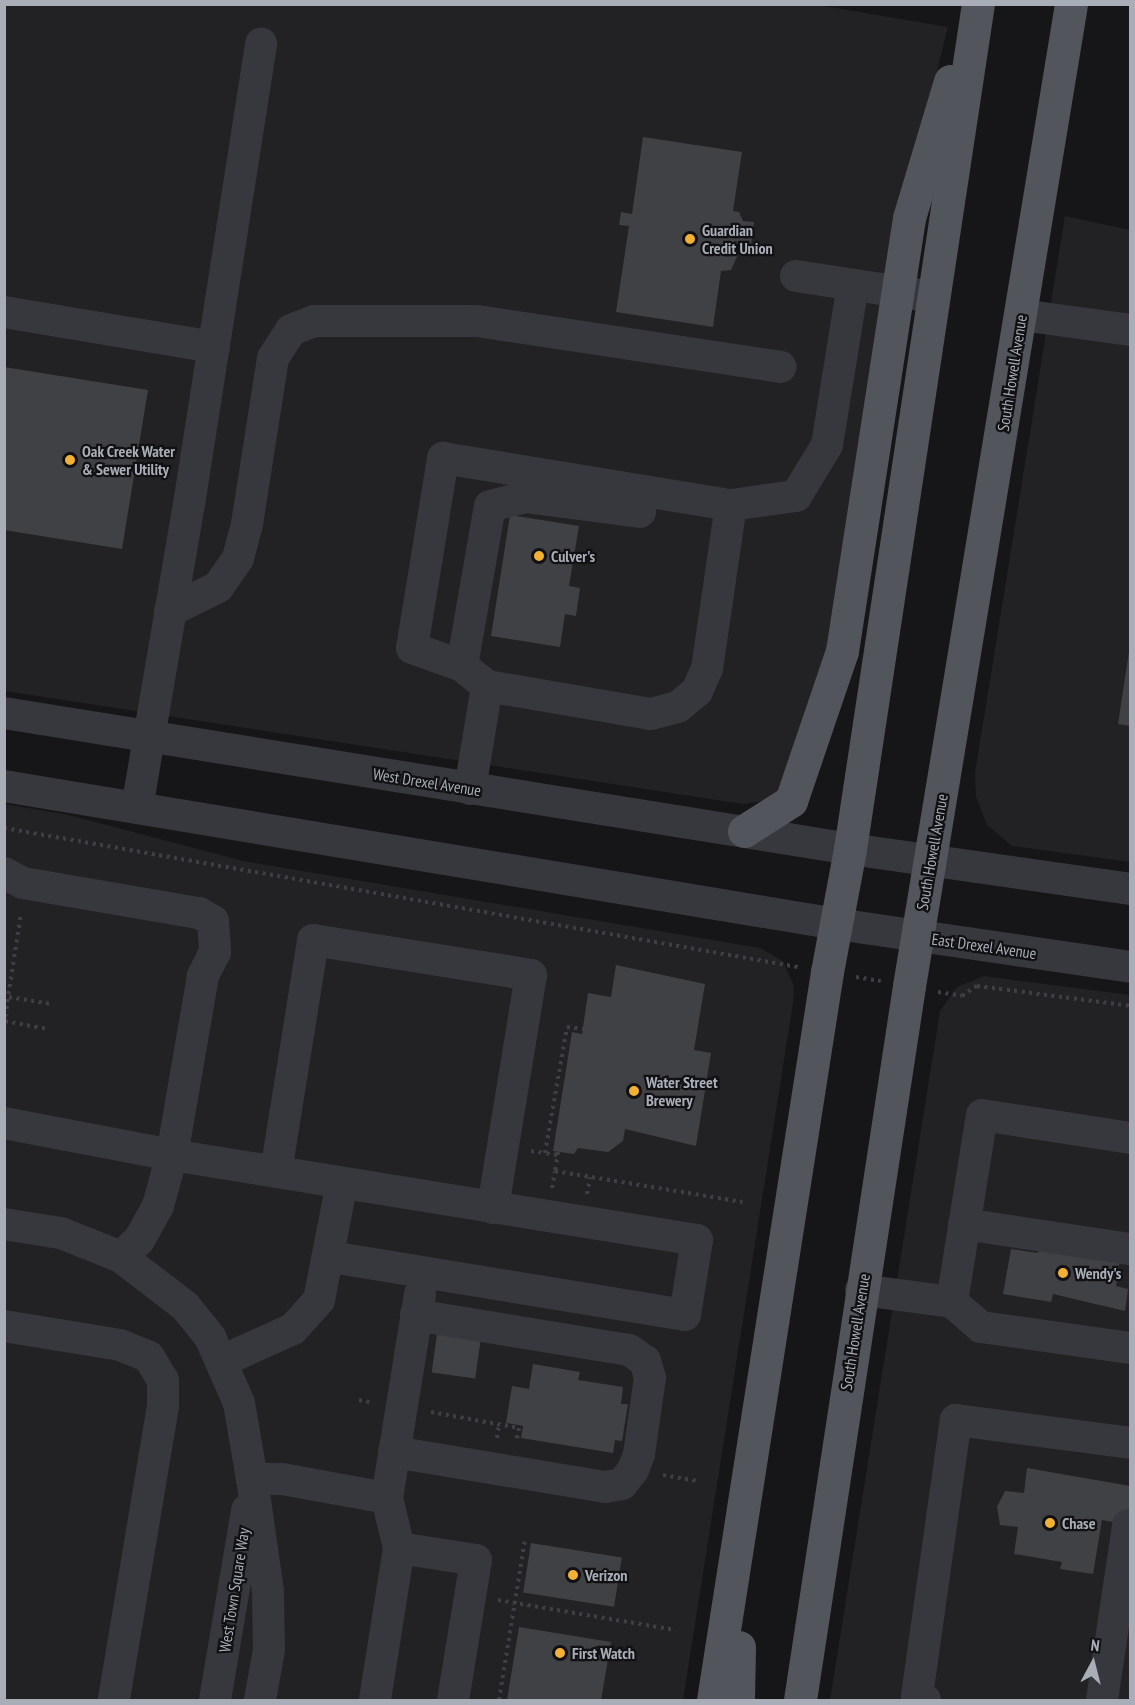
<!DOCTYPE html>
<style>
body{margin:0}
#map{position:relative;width:1135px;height:1705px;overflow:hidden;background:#161618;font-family:"PT Sans Narrow",sans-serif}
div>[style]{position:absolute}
.built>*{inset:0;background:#222225}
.building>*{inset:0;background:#404145;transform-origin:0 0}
.path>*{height:4px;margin-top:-2px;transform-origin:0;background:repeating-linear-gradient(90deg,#3d3f44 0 3px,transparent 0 7.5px)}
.minor>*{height:32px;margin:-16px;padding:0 16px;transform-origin:16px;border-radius:16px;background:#37383d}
.major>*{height:33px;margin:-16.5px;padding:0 16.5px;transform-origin:16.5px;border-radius:16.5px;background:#53555c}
.dots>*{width:16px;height:16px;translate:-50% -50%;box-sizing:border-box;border:3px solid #111113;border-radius:50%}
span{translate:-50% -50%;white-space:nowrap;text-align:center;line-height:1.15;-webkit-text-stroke:4.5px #111113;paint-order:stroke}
.poi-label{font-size:16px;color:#a8adb8;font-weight:700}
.left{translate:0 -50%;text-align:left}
.street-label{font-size:16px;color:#a8adb8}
.frame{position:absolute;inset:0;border:6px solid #a8adb8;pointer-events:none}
.north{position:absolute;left:1063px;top:1633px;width:60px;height:60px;-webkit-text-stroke:4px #111113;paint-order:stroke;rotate:7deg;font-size:16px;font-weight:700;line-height:24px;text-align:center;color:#a8adb8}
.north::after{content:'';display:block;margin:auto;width:21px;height:27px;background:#a8adb8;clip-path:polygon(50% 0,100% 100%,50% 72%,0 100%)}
</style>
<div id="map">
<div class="built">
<i style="clip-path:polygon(812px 4px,948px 27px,902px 207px,836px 645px,779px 791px,764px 801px,743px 804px,5px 691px,4px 5px)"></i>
<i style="clip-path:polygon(1065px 216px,1130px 230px,1130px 862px,1012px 846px,987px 825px,976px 797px,975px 773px)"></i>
<i style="clip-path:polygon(4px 804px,69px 815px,243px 861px,760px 948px,783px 961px,794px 986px,793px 1003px,683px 1700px,5px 1700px)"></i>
<i style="clip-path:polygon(984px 976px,1130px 995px,1130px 1700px,830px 1700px,940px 1011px,957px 987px)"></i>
</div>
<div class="building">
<i style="clip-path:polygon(643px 137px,742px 152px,733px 211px,739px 212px,743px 221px,754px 222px,750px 254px,739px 252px,731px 270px,721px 271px,713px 327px,616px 312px,629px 226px,619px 225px,621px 212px,632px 214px)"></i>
<i style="clip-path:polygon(4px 367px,148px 390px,122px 549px,4px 530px)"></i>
<i style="clip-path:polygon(510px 515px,579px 526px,569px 586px,580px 588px,576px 616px,565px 614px,560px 647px,491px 636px)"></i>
<i style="clip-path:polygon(1129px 652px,1130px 653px,1130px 726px,1118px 724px)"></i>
<i style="clip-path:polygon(616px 965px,705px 984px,694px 1050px,711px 1053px,696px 1146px,625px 1129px,623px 1141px,608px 1152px,578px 1148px,574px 1154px,553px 1151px,572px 1032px,582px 1034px,588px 993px,611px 997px)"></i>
<i style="clip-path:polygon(1039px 1247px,1120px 1259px,1116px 1286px,1128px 1289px,1125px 1311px,1053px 1294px,1051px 1302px,1003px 1294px,1011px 1249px,1038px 1253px)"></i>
<i style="left:439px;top:1320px;width:44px;height:53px;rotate:8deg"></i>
<i style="clip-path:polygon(533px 1364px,580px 1372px,578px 1380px,623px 1387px,621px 1404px,628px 1404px,622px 1441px,615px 1440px,613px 1453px,521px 1438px,523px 1426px,506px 1423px,512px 1386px,529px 1389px)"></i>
<i style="clip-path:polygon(1027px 1468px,1130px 1486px,1130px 1525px,1102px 1520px,1093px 1574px,1060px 1569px,1062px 1562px,1014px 1554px,1018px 1527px,1000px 1525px,997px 1507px,1005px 1491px,1024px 1493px)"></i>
<i style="left:531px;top:1543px;width:92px;height:50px;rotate:9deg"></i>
<i style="clip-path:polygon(519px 1627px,611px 1642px,601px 1700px,507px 1700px)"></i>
</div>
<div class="path">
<i style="left:4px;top:828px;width:806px;rotate:9.93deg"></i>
<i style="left:856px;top:977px;width:25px;rotate:9deg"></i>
<i style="left:938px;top:992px;width:24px;rotate:9deg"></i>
<i style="left:962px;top:996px;width:18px;rotate:-34deg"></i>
<i style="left:977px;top:986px;width:154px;rotate:7.4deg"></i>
<i style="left:9px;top:997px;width:43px;rotate:9.5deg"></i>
<i style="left:5px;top:1021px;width:43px;rotate:10.8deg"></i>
<i style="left:4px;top:1024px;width:112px;rotate:-81.3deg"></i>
<i style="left:531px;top:1151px;width:14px;rotate:8deg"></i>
<i style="left:558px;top:1152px;width:19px;rotate:99deg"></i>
<i style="left:555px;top:1171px;width:190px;rotate:9.4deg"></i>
<i style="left:557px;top:1155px;width:12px;rotate:-171deg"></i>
<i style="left:545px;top:1153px;width:128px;rotate:-80.1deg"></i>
<i style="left:567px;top:1027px;width:16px;rotate:7deg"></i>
<i style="left:552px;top:1188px;width:17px;rotate:-80deg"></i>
<i style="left:587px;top:1194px;width:17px;rotate:-80deg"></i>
<i style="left:359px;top:1400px;width:15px;rotate:11deg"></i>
<i style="left:431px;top:1412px;width:89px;rotate:10.3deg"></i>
<i style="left:519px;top:1428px;width:14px;rotate:102deg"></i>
<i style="left:497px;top:1438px;width:14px;rotate:-82deg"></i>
<i style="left:663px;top:1475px;width:36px;rotate:10deg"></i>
<i style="left:498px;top:1600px;width:180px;rotate:9.6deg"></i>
<i style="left:499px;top:1700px;width:162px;rotate:-80.8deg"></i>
</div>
<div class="minor">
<i style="left:796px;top:276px;width:140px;rotate:8.7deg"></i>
<i style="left:4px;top:312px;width:213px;rotate:9.5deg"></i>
<i style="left:1021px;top:315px;width:110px;rotate:7.8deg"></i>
<i style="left:170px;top:611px;width:54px;rotate:-26.6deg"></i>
<i style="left:218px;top:587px;width:35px;rotate:-55deg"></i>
<i style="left:238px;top:558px;width:35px;rotate:-75deg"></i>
<i style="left:247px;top:524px;width:168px;rotate:-81.1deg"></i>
<i style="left:273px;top:358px;width:33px;rotate:-57deg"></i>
<i style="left:291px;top:330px;width:25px;rotate:-21deg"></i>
<i style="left:314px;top:321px;width:163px"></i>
<i style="left:477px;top:321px;width:307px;rotate:8.6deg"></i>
<i style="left:462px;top:666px;width:162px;rotate:-80.1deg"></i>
<i style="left:490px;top:506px;width:36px;rotate:-14deg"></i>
<i style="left:525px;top:497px;width:116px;rotate:7.4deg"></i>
<i style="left:487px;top:686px;width:166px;rotate:9.7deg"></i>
<i style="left:651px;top:714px;width:28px;rotate:-15deg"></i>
<i style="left:678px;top:707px;width:25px;rotate:-40deg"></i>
<i style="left:697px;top:691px;width:24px;rotate:-66deg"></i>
<i style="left:707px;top:669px;width:166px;rotate:-81.7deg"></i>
<i style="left:4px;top:713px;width:857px;rotate:9.13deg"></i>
<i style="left:850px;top:849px;width:283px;rotate:8.1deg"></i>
<i style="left:4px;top:786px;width:844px;rotate:9.41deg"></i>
<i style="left:837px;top:924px;width:296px;rotate:8.3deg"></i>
<i style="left:470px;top:789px;width:104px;rotate:-80.6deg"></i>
<i style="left:487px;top:686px;width:32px;rotate:-141deg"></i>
<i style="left:462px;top:666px;width:53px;rotate:-160.2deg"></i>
<i style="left:412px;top:648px;width:193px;rotate:-80.7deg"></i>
<i style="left:443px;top:458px;width:292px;rotate:9.3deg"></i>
<i style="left:731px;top:505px;width:66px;rotate:-7.9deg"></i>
<i style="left:796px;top:496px;width:60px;rotate:-58.7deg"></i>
<i style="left:827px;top:445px;width:162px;rotate:-80.8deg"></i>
<i style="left:137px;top:808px;width:314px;rotate:-80.3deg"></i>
<i style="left:190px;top:498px;width:460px;rotate:-81.1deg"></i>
<i style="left:4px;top:873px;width:21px;rotate:28deg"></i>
<i style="left:23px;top:883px;width:179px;rotate:9.7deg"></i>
<i style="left:199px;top:913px;width:16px;rotate:30deg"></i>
<i style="left:213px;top:921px;width:31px;rotate:86deg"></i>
<i style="left:215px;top:952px;width:27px;rotate:117deg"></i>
<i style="left:203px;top:976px;width:182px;rotate:99.8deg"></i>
<i style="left:172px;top:1155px;width:53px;rotate:105.4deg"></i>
<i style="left:158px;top:1206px;width:39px;rotate:119deg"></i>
<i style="left:139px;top:1240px;width:25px;rotate:137deg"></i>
<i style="left:4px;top:1123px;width:171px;rotate:10.8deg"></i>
<i style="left:172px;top:1155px;width:532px;rotate:9.2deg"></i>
<i style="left:697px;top:1240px;width:76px;rotate:99.1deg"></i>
<i style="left:685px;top:1315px;width:360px;rotate:-170.7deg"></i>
<i style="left:276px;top:1172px;width:235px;rotate:-80.9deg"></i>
<i style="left:313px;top:940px;width:221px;rotate:9.1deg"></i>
<i style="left:531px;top:975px;width:236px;rotate:99.3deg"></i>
<i style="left:4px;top:1224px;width:58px;rotate:9deg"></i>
<i style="left:61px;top:1233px;width:65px;rotate:21.8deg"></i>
<i style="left:121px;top:1257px;width:81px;rotate:37.4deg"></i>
<i style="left:185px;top:1306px;width:40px;rotate:51deg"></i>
<i style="left:210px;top:1337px;width:72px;rotate:66.3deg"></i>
<i style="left:239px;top:1403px;width:77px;rotate:80.3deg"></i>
<i style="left:252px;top:1479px;width:114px;rotate:81.9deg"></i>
<i style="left:268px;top:1592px;width:58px;rotate:89deg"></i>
<i style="left:269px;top:1650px;width:51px;rotate:100.2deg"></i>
<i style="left:964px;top:1224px;width:168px;rotate:8.6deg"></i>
<i style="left:861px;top:1290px;width:92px;rotate:7.5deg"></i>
<i style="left:952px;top:1302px;width:189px;rotate:-80.9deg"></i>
<i style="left:982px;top:1115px;width:150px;rotate:8.8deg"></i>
<i style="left:952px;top:1302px;width:38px;rotate:41deg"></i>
<i style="left:981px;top:1327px;width:150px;rotate:8deg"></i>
<i style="left:4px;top:1326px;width:118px;rotate:9.3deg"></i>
<i style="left:120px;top:1345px;width:31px;rotate:22deg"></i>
<i style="left:149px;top:1357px;width:27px;rotate:59deg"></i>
<i style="left:163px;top:1380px;width:26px;rotate:90deg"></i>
<i style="left:163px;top:1406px;width:298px;rotate:99.5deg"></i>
<i style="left:222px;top:1361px;width:78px;rotate:-24.3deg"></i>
<i style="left:293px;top:1329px;width:39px;rotate:-48deg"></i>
<i style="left:319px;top:1300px;width:119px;rotate:-78.9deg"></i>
<i style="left:394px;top:1452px;width:214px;rotate:9.4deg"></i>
<i style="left:605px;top:1487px;width:17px;rotate:-10deg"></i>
<i style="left:622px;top:1484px;width:18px;rotate:-52deg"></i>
<i style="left:633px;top:1470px;width:17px;rotate:-69deg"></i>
<i style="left:639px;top:1454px;width:77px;rotate:-81.8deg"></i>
<i style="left:650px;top:1378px;width:18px;rotate:-106deg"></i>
<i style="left:645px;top:1361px;width:19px;rotate:-145deg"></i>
<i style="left:629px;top:1350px;width:216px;rotate:-170.7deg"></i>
<i style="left:252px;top:1479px;width:30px"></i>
<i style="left:282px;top:1479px;width:107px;rotate:10.3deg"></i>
<i style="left:387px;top:1498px;width:51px;rotate:76.5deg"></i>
<i style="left:399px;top:1548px;width:154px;rotate:99deg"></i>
<i style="left:387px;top:1498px;width:207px;rotate:-80.8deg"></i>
<i style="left:399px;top:1548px;width:78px;rotate:8.9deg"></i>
<i style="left:476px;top:1560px;width:142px;rotate:99.3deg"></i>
<i style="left:215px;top:1700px;width:193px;rotate:-80.4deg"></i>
<i style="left:925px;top:1700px;width:9px;rotate:-153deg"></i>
<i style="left:917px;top:1696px;width:279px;rotate:-82deg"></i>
<i style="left:956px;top:1420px;width:176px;rotate:7.5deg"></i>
<i style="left:1102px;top:1700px;width:177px;rotate:-81.5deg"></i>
</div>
<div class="major">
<i style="left:744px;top:831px;width:56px;rotate:-32.6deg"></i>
<i style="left:791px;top:801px;width:158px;rotate:-71.2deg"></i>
<i style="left:842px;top:651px;width:438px;rotate:-81.2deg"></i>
<i style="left:909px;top:218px;width:143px;rotate:-73.3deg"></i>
<i style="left:713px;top:1700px;width:737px;rotate:-81.1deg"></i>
<i style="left:827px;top:972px;width:125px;rotate:-79.4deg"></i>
<i style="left:850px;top:849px;width:855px;rotate:-81.39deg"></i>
<i style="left:738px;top:1700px;width:53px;rotate:-88.9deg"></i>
<i style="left:800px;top:1700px;width:722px;rotate:-81.32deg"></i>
<i style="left:909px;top:986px;width:995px;rotate:-80.63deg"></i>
</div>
<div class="dots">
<i style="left:690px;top:239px;background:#f2b134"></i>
<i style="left:70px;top:460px;background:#f2b134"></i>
<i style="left:539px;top:556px;background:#f2b134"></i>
<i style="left:634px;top:1091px;background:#f2b134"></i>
<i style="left:1063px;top:1273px;background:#f2b134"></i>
<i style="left:1050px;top:1523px;background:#f2b134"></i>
<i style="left:573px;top:1575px;background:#f2b134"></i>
<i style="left:560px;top:1653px;background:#f2b134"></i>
</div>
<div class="poi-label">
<span class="left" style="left:702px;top:239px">Guardian<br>Credit Union</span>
<span class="left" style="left:82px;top:460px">Oak Creek Water<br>&amp; Sewer Utility</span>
<span class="left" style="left:551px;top:556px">Culver's</span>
<span class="left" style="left:646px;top:1091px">Water Street<br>Brewery</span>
<span class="left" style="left:1075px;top:1273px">Wendy's</span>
<span class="left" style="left:1062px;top:1523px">Chase</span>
<span class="left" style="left:585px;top:1575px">Verizon</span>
<span class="left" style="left:572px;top:1653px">First Watch</span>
</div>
<div class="street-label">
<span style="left:1012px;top:373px;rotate:-81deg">South Howell Avenue</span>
<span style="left:427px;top:782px;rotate:9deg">West Drexel Avenue</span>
<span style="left:932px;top:852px;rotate:-80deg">South Howell Avenue</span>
<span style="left:984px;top:946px;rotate:8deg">East Drexel Avenue</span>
<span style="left:855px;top:1332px;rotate:-81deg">South Howell Avenue</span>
<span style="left:234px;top:1590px;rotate:-81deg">West Town Square Way</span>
</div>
<div class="frame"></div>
<div class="north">N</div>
</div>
